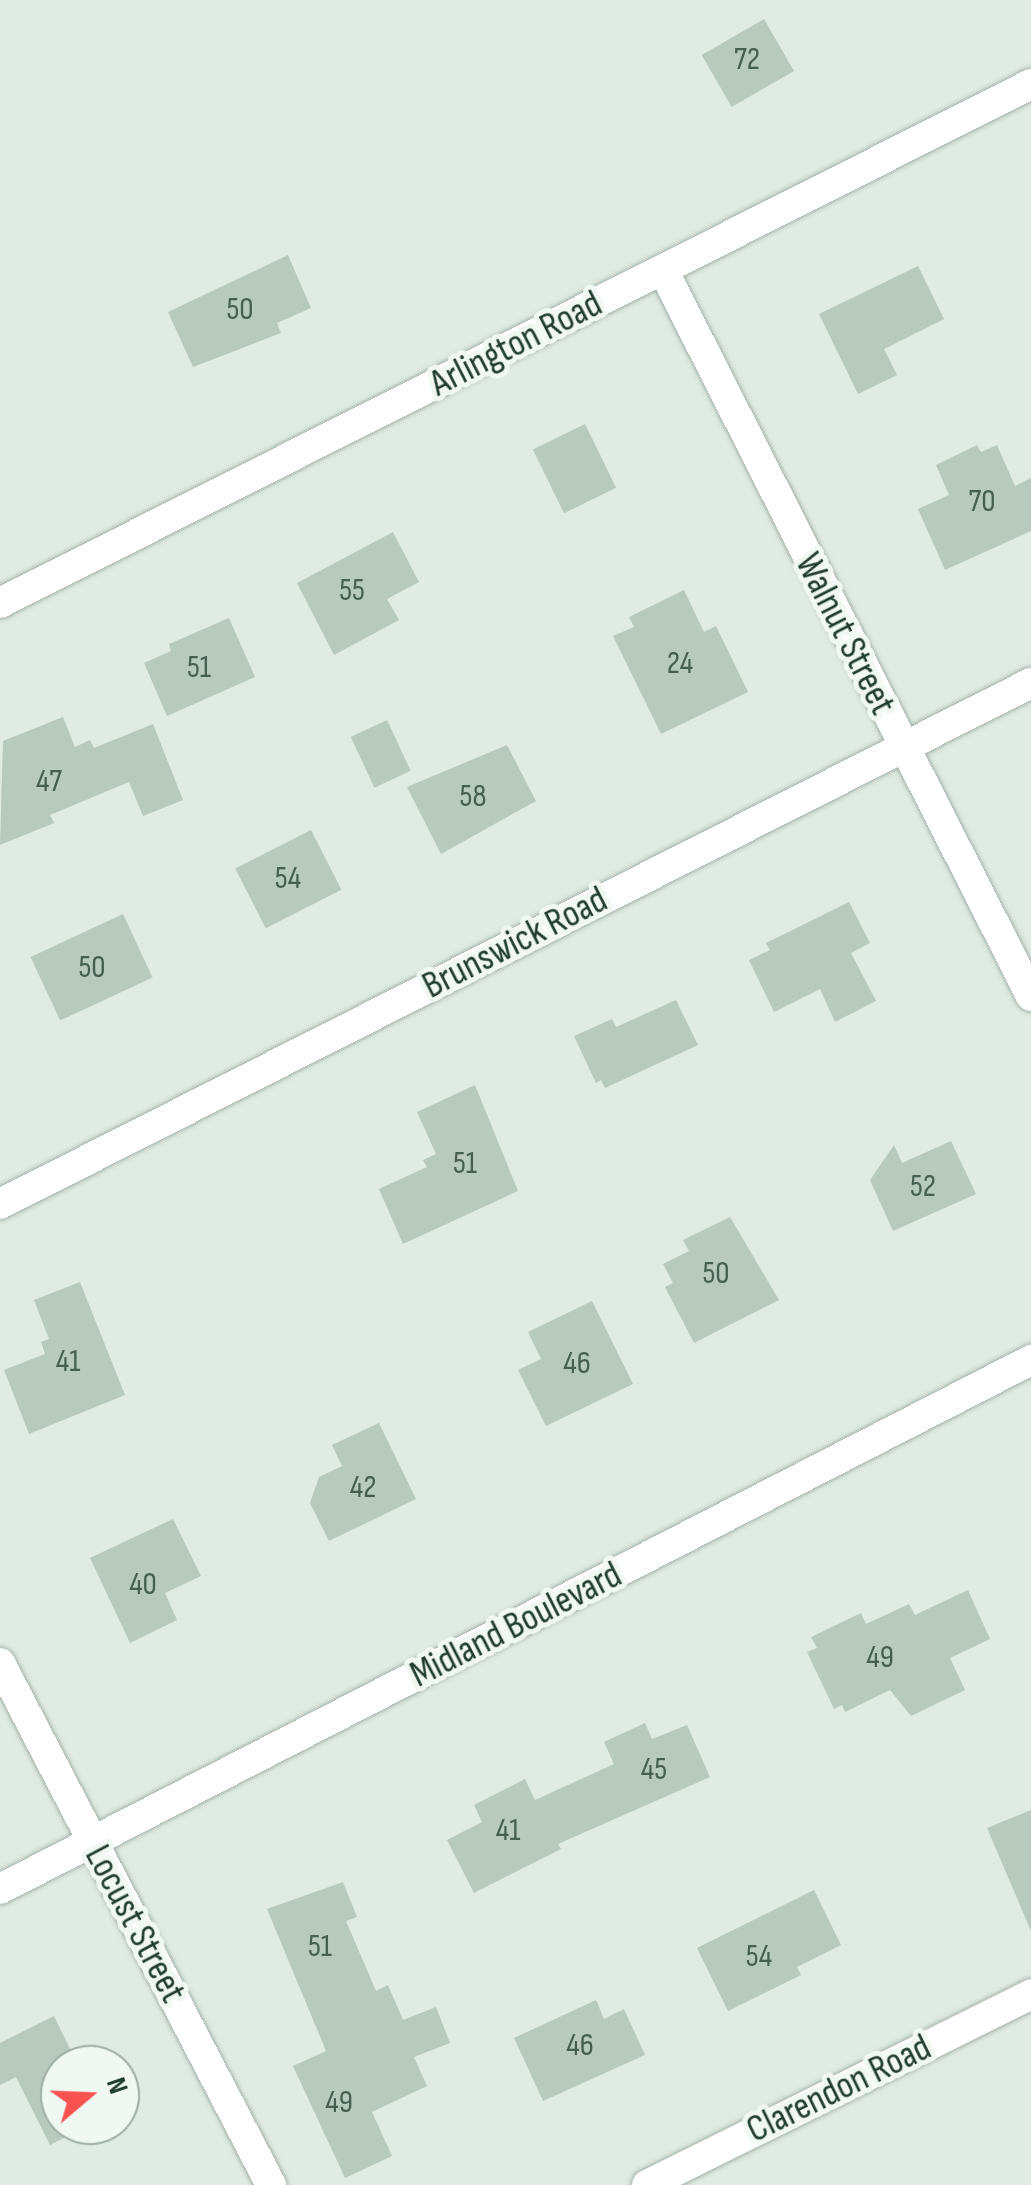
<!DOCTYPE html>
<style>
body{margin:0}
#map{position:relative;width:1031px;height:2185px;overflow:hidden;background:#e0ebe3;font-family:"Sofia Sans Condensed",sans-serif}
div>[style]{position:absolute}
.building>*{inset:0;background:#b8c9be;transform-origin:0 0}
.roads{filter:drop-shadow(0 0 2px #a3b3a9) drop-shadow(0 0 2px #a3b3a9)}
.minor>*{height:30px;margin:-15px;padding:0 15px;transform-origin:15px;border-radius:15px;background:#fff}
span{translate:-50% -50%;white-space:nowrap;text-align:center;line-height:1.15;-webkit-text-stroke:10px #f0f8f2;paint-order:stroke}
.number-label{font-size:32px;color:#465f52}
.number-label span{-webkit-text-stroke-width:0}
.street-label{font-size:38px;color:#203c2e}
.north{position:absolute;left:40px;top:2045px;width:100px;height:100px;box-sizing:border-box;background:#f0f8f2;border:2px solid #9dada4;border-radius:50%;rotate:71deg;font-size:28px;font-weight:700;line-height:40px;text-align:center;color:#203c2e}
.north::after{content:'';display:block;margin:auto;width:35px;height:45px;background:#f85251;clip-path:polygon(50% 0,100% 100%,50% 72%,0 100%)}
</style>
<div id="map">
<div class="building">
<i style="left:764px;top:19px;width:60px;height:72px;rotate:60deg"></i>
<i style="clip-path:polygon(288px 255px,311px 308px,277px 323px,281px 333px,193px 367px,168px 312px)"></i>
<i style="clip-path:polygon(918px 266px,944px 319px,884px 349px,897px 375px,858px 394px,819px 314px)"></i>
<i style="left:585px;top:424px;width:71px;height:58px;rotate:64deg"></i>
<i style="clip-path:polygon(977px 445px,981px 452px,997px 445px,1015px 486px,1031px 478px,1031px 531px,945px 570px,918px 509px,949px 495px,936px 465px)"></i>
<i style="clip-path:polygon(393px 532px,419px 582px,387px 599px,399px 620px,334px 655px,297px 583px)"></i>
<i style="clip-path:polygon(684px 590px,704px 632px,716px 626px,748px 692px,661px 734px,613px 636px,634px 627px,629px 617px)"></i>
<i style="clip-path:polygon(229px 618px,255px 677px,167px 716px,144px 663px,171px 651px,169px 644px)"></i>
<i style="clip-path:polygon(63px 717px,75px 747px,90px 740px,94px 748px,153px 724px,183px 800px,143px 816px,129px 782px,50px 815px,54px 823px,0 845px,3px 741px)"></i>
<i style="left:387px;top:720px;width:56px;height:40px;rotate:65deg"></i>
<i style="clip-path:polygon(507px 745px,536px 801px,441px 854px,407px 787px)"></i>
<i style="left:311px;top:830px;width:67px;height:85px;rotate:63deg"></i>
<i style="clip-path:polygon(849px 902px,870px 943px,851px 953px,876px 1001px,835px 1022px,820px 989px,774px 1012px,749px 960px,770px 950px,766px 943px)"></i>
<i style="left:123px;top:914px;width:70px;height:102px;rotate:65deg"></i>
<i style="clip-path:polygon(676px 1000px,698px 1045px,605px 1088px,601px 1080px,596px 1083px,574px 1036px,612px 1019px,616px 1027px)"></i>
<i style="clip-path:polygon(475px 1085px,518px 1191px,403px 1244px,379px 1189px,427px 1167px,423px 1160px,436px 1154px,417px 1112px)"></i>
<i style="clip-path:polygon(951px 1141px,976px 1194px,893px 1231px,870px 1180px,894px 1145px,902px 1163px)"></i>
<i style="clip-path:polygon(730px 1217px,779px 1300px,694px 1343px,665px 1287px,673px 1283px,663px 1264px,689px 1251px,683px 1240px)"></i>
<i style="clip-path:polygon(80px 1282px,125px 1395px,29px 1434px,4px 1370px,45px 1354px,41px 1342px,49px 1339px,34px 1300px)"></i>
<i style="clip-path:polygon(592px 1301px,633px 1384px,546px 1426px,518px 1370px,541px 1359px,528px 1332px)"></i>
<i style="clip-path:polygon(379px 1423px,416px 1499px,329px 1541px,310px 1503px,319px 1477px,342px 1466px,332px 1445px)"></i>
<i style="clip-path:polygon(173px 1519px,201px 1576px,165px 1593px,177px 1620px,130px 1643px,90px 1558px)"></i>
<i style="clip-path:polygon(968px 1590px,990px 1639px,950px 1658px,965px 1690px,911px 1716px,890px 1690px,845px 1712px,842px 1705px,834px 1709px,807px 1652px,817px 1648px,811px 1637px,861px 1613px,866px 1624px,909px 1604px,915px 1615px)"></i>
<i style="clip-path:polygon(645px 1723px,652px 1739px,687px 1725px,710px 1777px,558px 1844px,561px 1849px,474px 1893px,447px 1840px,482px 1822px,474px 1805px,525px 1779px,535px 1800px,614px 1764px,604px 1742px)"></i>
<i style="clip-path:polygon(1031px 1810px,1031px 1931px,987px 1828px)"></i>
<i style="clip-path:polygon(343px 1882px,357px 1917px,346px 1921px,376px 1991px,388px 1985px,403px 2020px,436px 2007px,450px 2043px,414px 2057px,427px 2086px,372px 2112px,392px 2156px,345px 2178px,293px 2066px,326px 2051px,267px 1909px)"></i>
<i style="clip-path:polygon(814px 1890px,841px 1945px,797px 1967px,801px 1975px,728px 2011px,697px 1948px)"></i>
<i style="clip-path:polygon(596px 2000px,604px 2019px,624px 2009px,645px 2055px,543px 2101px,514px 2038px)"></i>
<i style="clip-path:polygon(54px 2016px,78px 2065px,60px 2065px,60px 2125px,89px 2125px,50px 2145px,16px 2077px,0 2085px,0 2043px)"></i>
</div>
<div class="roads">
<div class="minor">
<i style="left:663px;top:270px;width:814px;rotate:63.12deg"></i>
<i style="left:0;top:603px;width:1154px;rotate:-26.72deg"></i>
<i style="left:0;top:1204px;width:1155px;rotate:-26.81deg"></i>
<i style="left:0;top:1663px;width:588px;rotate:62.56deg"></i>
<i style="left:0;top:1889px;width:1159px;rotate:-27.16deg"></i>
<i style="left:647px;top:2185px;width:429px;rotate:-26.4deg"></i>
</div>
</div>
<div class="number-label">
<span style="left:747px;top:60px">72</span>
<span style="left:240px;top:310px">50</span>
<span style="left:982px;top:502px">70</span>
<span style="left:352px;top:591px">55</span>
<span style="left:680px;top:664px">24</span>
<span style="left:199px;top:668px">51</span>
<span style="left:49px;top:782px">47</span>
<span style="left:473px;top:797px">58</span>
<span style="left:288px;top:879px">54</span>
<span style="left:92px;top:968px">50</span>
<span style="left:465px;top:1164px">51</span>
<span style="left:923px;top:1187px">52</span>
<span style="left:716px;top:1274px">50</span>
<span style="left:68px;top:1362px">41</span>
<span style="left:577px;top:1364px">46</span>
<span style="left:363px;top:1488px">42</span>
<span style="left:143px;top:1585px">40</span>
<span style="left:880px;top:1658px">49</span>
<span style="left:654px;top:1770px">45</span>
<span style="left:508px;top:1831px">41</span>
<span style="left:320px;top:1947px">51</span>
<span style="left:759px;top:1957px">54</span>
<span style="left:580px;top:2046px">46</span>
<span style="left:339px;top:2103px">49</span>
</div>
<div class="street-label">
<span style="left:516px;top:344px;rotate:-27deg">Arlington Road</span>
<span style="left:845px;top:634px;rotate:63deg">Walnut Street</span>
<span style="left:515px;top:943px;rotate:-27deg">Brunswick Road</span>
<span style="left:516px;top:1625px;rotate:-27deg">Midland Boulevard</span>
<span style="left:135px;top:1924px;rotate:62deg">Locust Street</span>
<span style="left:839px;top:2089px;rotate:-26deg">Clarendon Road</span>
</div>
<div class="north">N</div>
</div>
